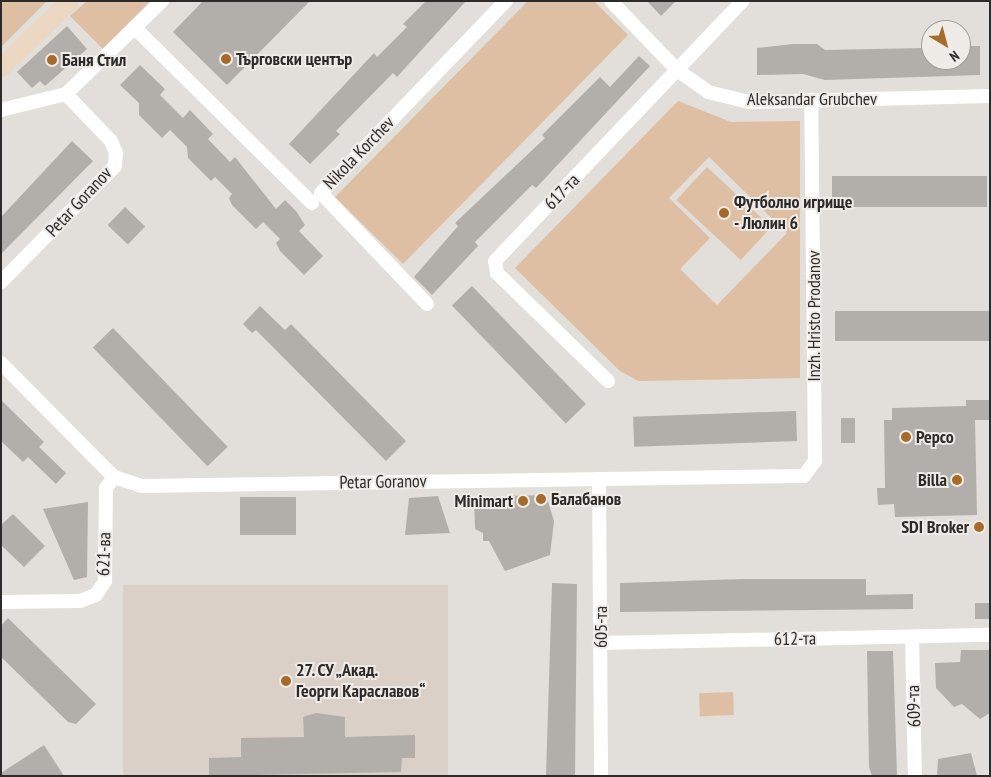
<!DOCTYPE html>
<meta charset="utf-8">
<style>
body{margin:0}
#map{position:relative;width:991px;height:777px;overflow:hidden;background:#e2deda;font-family:"PT Sans Narrow",sans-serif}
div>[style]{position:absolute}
.built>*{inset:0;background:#dbd0c7;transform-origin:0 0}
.green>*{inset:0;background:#debfa3;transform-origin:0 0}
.building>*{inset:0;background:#b2aeaa;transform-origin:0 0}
.minor>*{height:14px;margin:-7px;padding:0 7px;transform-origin:7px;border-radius:7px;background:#fff}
.secondary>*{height:19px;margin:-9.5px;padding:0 9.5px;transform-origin:9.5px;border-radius:9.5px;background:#ebd7c2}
.dots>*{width:14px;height:14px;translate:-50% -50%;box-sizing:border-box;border:2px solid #efebe7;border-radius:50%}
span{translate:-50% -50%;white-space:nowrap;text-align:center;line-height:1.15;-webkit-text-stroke:4px #efebe7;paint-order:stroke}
.poi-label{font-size:18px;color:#2d2b2a;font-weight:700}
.left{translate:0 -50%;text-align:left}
.right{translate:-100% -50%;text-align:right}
.street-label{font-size:18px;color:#2d2b2a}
.frame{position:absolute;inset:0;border:2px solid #2d2b2a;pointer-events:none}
.north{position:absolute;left:921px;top:20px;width:50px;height:50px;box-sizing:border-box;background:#efebe7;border:1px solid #a19e9b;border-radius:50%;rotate:143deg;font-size:14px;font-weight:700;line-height:20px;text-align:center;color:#2d2b2a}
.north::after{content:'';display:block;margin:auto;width:18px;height:22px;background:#a46b2a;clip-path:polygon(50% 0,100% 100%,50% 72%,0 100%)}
</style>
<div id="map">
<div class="built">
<i style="left:448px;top:585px;width:191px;height:325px;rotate:90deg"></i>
</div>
<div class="green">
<i style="clip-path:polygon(1px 1px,47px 1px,1px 47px)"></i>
<i style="clip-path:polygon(87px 1px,150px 1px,103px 49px,70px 16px)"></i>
<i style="clip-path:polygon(528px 1px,594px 1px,628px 35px,403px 264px,335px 197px)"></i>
<i style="clip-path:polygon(evenodd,678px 101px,731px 122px,800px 121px,800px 378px,638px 381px,620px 371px,515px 268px,678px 101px,709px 157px,787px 233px,717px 305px,680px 269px,710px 238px,669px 198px,709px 157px)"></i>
<i style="left:707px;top:167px;width:88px;height:45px;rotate:43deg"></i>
<i style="left:733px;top:692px;width:23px;height:34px;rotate:88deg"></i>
</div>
<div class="building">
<i style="clip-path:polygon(203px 1px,310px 1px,227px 85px,173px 32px)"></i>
<i style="clip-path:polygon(426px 1px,466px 1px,397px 77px,393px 73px,336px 131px,340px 134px,310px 164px,289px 144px,374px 53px,377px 57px,407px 27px,403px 24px)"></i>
<i style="clip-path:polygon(647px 1px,676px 1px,661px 16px)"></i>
<i style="clip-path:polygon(67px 26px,87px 49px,45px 86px,40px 81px,32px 88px,17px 72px)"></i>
<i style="clip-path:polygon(793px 44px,817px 44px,825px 50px,924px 48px,931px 51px,931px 60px,961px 60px,961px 46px,980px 46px,980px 75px,825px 80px,803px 74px,757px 75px,757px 48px)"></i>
<i style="clip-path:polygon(639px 56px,650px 66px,536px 188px,532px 185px,475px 242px,478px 246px,432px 295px,414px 277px,458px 226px,455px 223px,545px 138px,542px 135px,600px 77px,610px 87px)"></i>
<i style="clip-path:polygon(140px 65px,165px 89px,160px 95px,183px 118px,190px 110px,213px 134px,208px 139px,230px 162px,235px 157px,276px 209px,285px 200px,296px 211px,305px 225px,299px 231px,323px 256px,304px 275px,280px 251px,276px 243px,280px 239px,263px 222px,256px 229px,232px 205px,229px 198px,232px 194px,215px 177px,211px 181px,188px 158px,187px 147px,170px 130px,162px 138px,139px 115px,139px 103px,120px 85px)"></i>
<i style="clip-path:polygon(72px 141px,93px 161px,1px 254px,1px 217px)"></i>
<i style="left:987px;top:176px;width:31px;height:155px;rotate:90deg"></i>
<i style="left:125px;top:207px;width:28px;height:25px;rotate:44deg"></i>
<i style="left:472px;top:286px;width:164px;height:28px;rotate:46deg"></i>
<i style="clip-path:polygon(260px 306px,285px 330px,291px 324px,406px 441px,386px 461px,256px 330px,252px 333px,243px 324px)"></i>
<i style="left:990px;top:311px;width:30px;height:155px;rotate:90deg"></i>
<i style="left:113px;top:328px;width:165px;height:28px;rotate:46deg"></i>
<i style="clip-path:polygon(1px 400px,44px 442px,39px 447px,66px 473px,56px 484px,28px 457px,23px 462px,1px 441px)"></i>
<i style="clip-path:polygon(966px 400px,990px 400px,990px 420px,975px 420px,977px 515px,895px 517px,894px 504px,878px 505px,877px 488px,885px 488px,884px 420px,892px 420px,892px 408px,966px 406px)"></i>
<i style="left:796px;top:411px;width:30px;height:163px;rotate:88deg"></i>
<i style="left:855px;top:418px;width:25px;height:14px;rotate:90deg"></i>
<i style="clip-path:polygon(546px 495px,554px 521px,550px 555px,505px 571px,489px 541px,483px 541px,483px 533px,475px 529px,474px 497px)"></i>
<i style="clip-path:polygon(438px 496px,450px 533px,405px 535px,409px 498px)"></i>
<i style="left:296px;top:497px;width:38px;height:56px;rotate:90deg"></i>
<i style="clip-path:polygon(88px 502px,87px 577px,74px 580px,43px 509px)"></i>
<i style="clip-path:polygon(13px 514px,45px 546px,24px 567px,1px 545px,1px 525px)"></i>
<i style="clip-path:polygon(743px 579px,866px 579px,866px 595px,913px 594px,913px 609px,620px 612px,620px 583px)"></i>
<i style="clip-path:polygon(552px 583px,577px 584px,575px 776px,546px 776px)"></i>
<i style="left:975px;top:603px;width:15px;height:16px"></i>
<i style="clip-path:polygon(8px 618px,96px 704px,76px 724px,68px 722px,1px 657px,1px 626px)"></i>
<i style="clip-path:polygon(961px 650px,990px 650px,990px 713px,980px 719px,962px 704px,954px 707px,936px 688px,935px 663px,960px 662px)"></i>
<i style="clip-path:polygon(867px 651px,893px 651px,897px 776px,872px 776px,869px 767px)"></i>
<i style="clip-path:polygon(316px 713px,345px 717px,345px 737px,415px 735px,415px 758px,402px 758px,401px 772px,209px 776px,209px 758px,241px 757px,241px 738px,304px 737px,303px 717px)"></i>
<i style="clip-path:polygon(44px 745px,64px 776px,1px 776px,1px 773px)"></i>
<i style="clip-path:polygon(971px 753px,977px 776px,937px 776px,938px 759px)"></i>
</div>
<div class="minor">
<i style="left:611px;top:1px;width:95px;rotate:46.3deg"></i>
<i style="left:677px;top:70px;width:38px;rotate:35deg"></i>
<i style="left:708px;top:92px;width:42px;rotate:13.7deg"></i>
<i style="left:749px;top:102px;width:241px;rotate:-1.4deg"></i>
<i style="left:135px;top:28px;width:249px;rotate:44.7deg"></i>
<i style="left:1px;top:110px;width:67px;rotate:-13.8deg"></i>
<i style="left:66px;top:94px;width:134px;rotate:-44.1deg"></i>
<i style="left:1px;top:282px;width:163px;rotate:-45.5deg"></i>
<i style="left:115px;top:166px;width:13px;rotate:-86deg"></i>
<i style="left:116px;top:153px;width:13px;rotate:-113deg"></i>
<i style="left:111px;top:141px;width:65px;rotate:-133.8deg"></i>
<i style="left:427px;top:304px;width:153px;rotate:-133.7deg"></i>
<i style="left:321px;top:193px;width:267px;rotate:-46.1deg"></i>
<i style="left:1px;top:363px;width:161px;rotate:45.3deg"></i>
<i style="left:114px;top:477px;width:29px;rotate:18deg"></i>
<i style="left:142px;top:486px;width:662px;rotate:-0.87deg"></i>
<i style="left:804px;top:476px;width:19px;rotate:-54deg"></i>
<i style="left:815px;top:461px;width:361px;rotate:-90.6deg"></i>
<i style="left:608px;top:381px;width:155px;rotate:-135.8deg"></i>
<i style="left:497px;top:273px;width:12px;rotate:-99deg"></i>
<i style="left:495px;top:261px;width:359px;rotate:-46.4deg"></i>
<i style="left:599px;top:479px;width:297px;rotate:89.6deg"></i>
<i style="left:1px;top:602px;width:79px;rotate:-0.7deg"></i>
<i style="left:80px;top:601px;width:17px;rotate:-21deg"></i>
<i style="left:96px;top:595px;width:17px;rotate:-57deg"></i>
<i style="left:105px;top:581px;width:93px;rotate:-89.4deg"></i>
<i style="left:106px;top:488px;width:14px;rotate:-54deg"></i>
<i style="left:912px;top:637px;width:139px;rotate:88.8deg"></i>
<i style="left:601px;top:643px;width:389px;rotate:-1.2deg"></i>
</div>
<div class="secondary">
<i style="left:1px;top:67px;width:95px;rotate:-44.1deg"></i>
</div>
<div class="dots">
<i style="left:226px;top:59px;background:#a46b2a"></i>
<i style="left:52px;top:60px;background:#a46b2a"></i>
<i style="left:724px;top:213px;background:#a46b2a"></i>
<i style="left:906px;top:437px;background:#a46b2a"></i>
<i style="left:957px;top:480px;background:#a46b2a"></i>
<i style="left:541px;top:499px;background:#a46b2a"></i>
<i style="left:523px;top:501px;background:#a46b2a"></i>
<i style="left:979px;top:527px;background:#a46b2a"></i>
<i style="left:286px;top:681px;background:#a46b2a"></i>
</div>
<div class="poi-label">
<span class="left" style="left:236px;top:59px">Търговски център</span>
<span class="left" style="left:62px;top:60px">Баня Стил</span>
<span class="left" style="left:734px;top:213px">Футболно игрище<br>- Люлин 6</span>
<span class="left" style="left:916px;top:437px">Pepco</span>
<span class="right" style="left:947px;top:480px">Billa</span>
<span class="left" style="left:551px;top:499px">Балабанов</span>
<span class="right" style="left:513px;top:501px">Minimart</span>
<span class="right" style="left:969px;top:527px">SDI Broker</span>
<span class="left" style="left:296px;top:681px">27. СУ „Акад.<br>Георги Караславов“</span>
</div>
<div class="street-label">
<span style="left:812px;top:99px">Aleksandar Grubchev</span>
<span style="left:359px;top:153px;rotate:-46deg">Nikola Korchev</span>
<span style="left:562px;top:192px;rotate:-46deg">617-та</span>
<span style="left:79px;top:202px;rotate:-47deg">Petar Goranov</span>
<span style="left:814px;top:316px;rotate:-90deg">Inzh. Hristo Prodanov</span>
<span style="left:383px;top:482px;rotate:-1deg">Petar Goranov</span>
<span style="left:104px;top:554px;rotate:-88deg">621-ва</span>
<span style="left:601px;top:627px;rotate:-90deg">605-та</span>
<span style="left:795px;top:639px;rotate:-1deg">612-та</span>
<span style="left:914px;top:706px;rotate:-92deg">609-та</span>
</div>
<div class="frame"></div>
<div class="north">N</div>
</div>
